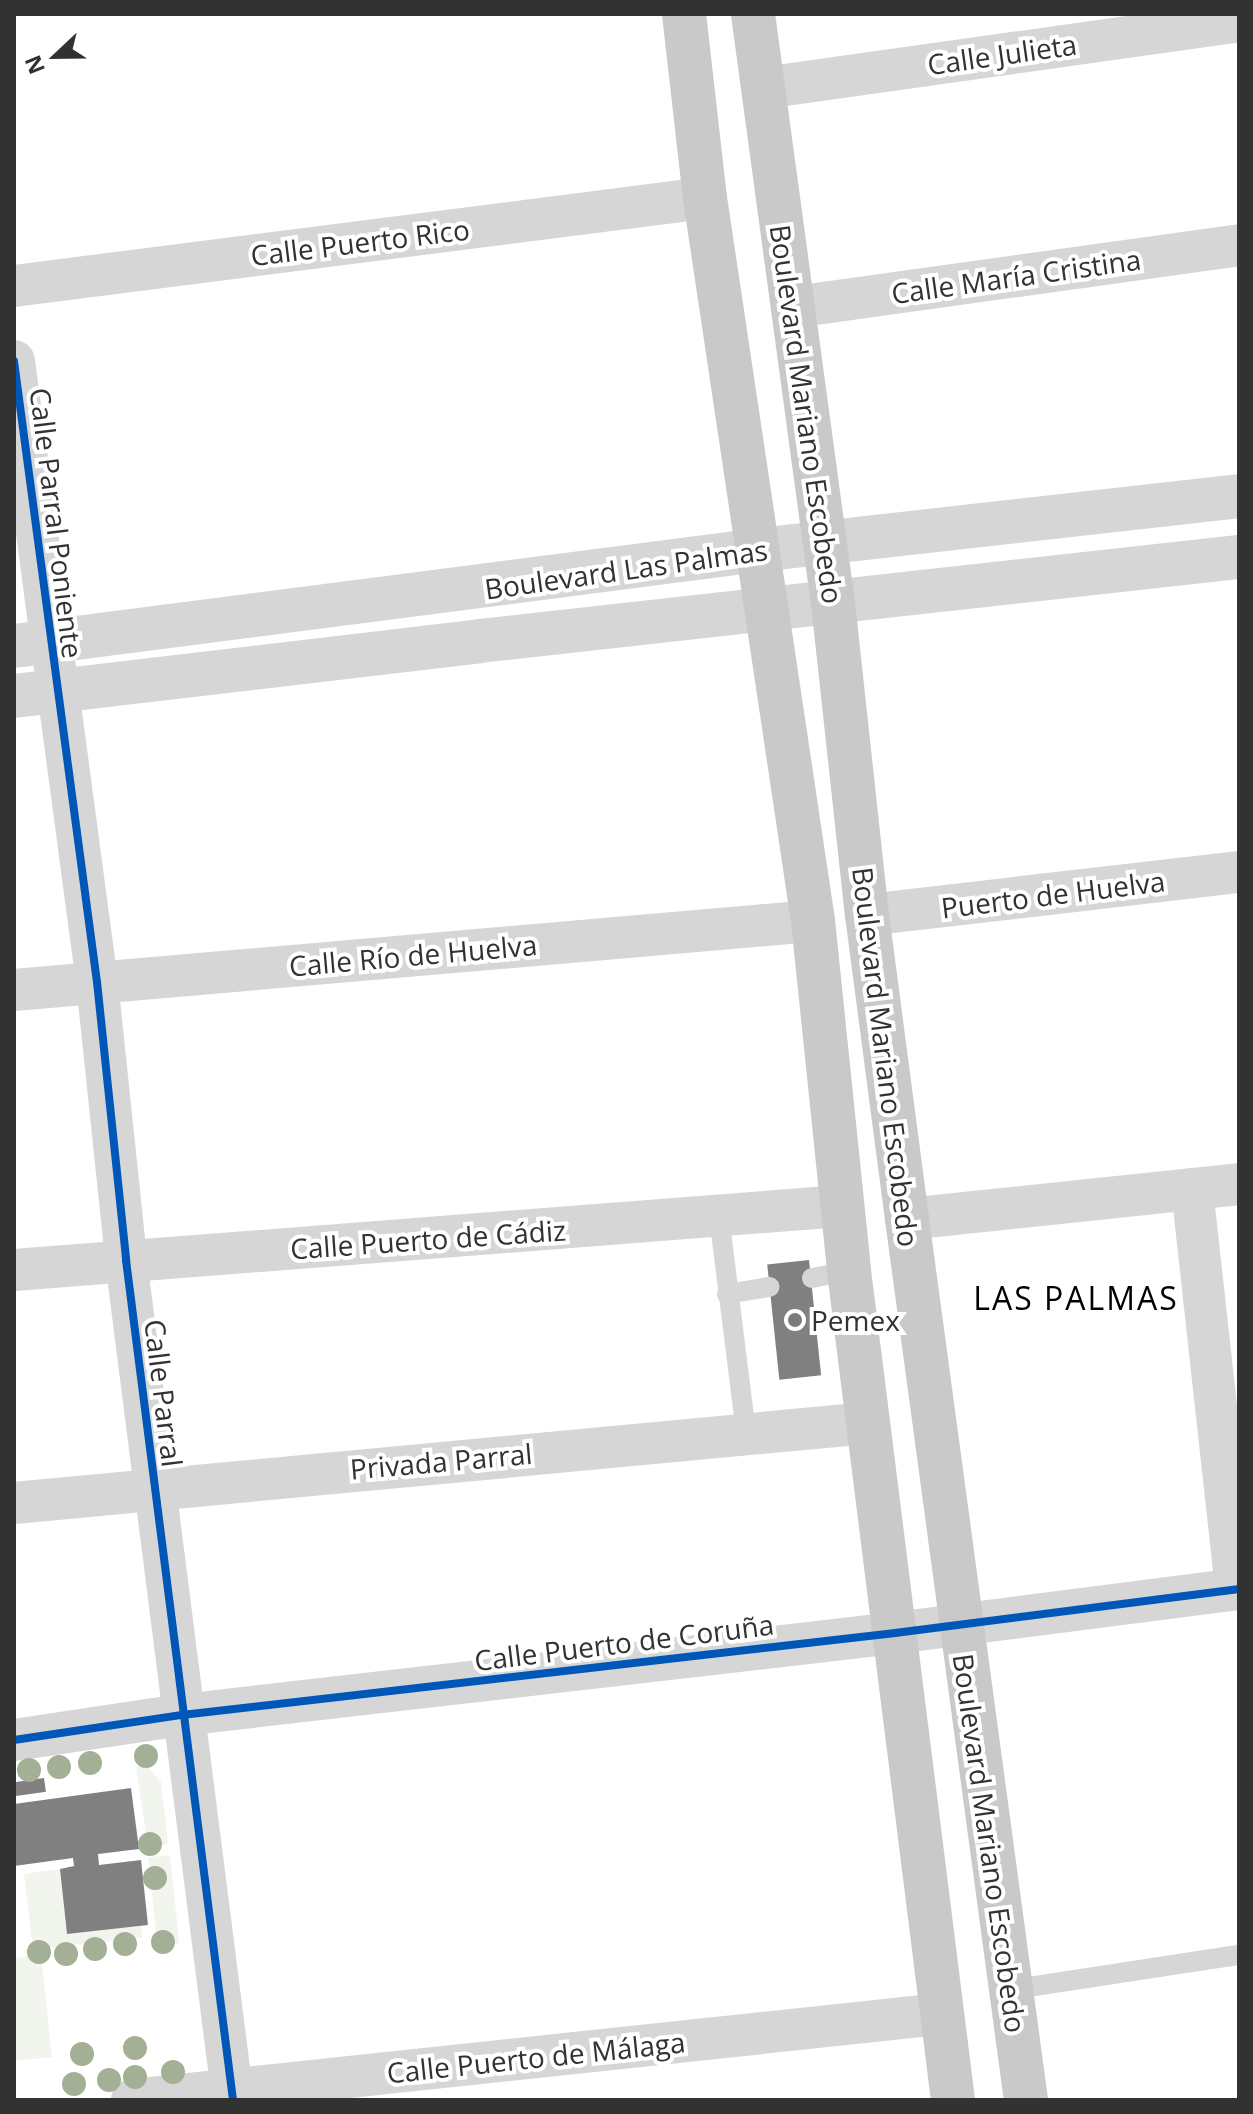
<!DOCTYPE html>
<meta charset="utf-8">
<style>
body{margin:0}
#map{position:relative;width:1253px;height:2114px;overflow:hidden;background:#fff;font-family:"Open Sans",sans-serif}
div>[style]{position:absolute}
.green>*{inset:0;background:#f1f5ed;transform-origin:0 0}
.building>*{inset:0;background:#808080;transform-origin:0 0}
.service>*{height:20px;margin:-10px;padding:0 10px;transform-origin:10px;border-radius:10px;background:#d6d6d6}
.minor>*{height:42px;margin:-21px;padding:0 21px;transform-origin:21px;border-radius:21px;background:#d6d6d6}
.tertiary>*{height:44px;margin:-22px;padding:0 22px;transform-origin:22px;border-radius:22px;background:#d6d6d6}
.primary>*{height:44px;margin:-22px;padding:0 22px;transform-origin:22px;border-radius:22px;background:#c9c9c9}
.cycleway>*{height:8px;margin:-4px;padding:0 4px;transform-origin:4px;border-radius:4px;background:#0057b8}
.trees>*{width:24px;height:24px;margin:-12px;border-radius:50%;background:#a4b095}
.dots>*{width:22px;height:22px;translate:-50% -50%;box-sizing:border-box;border:4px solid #fff;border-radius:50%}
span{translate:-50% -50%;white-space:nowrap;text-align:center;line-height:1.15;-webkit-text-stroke:8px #fff;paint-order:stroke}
.street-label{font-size:28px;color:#323232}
.poi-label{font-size:28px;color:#323232}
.left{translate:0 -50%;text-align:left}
.quarter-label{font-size:32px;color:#000;letter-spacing:2px}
.frame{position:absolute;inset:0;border:16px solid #323232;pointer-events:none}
.north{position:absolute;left:16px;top:16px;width:80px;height:80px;-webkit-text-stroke:6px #fff;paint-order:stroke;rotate:248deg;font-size:22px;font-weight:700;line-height:32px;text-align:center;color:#323232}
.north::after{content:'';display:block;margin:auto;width:28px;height:36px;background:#323232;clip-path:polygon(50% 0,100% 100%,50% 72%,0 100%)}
</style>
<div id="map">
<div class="green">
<i style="clip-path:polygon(146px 1765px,161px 1782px,168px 1844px,148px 1848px,136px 1767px)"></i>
<i style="left:170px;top:1855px;width:89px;height:22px;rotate:84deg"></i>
<i style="clip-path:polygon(60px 1869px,67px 1934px,141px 1926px,142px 1938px,33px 1949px,24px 1874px)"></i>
<i style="clip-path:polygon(41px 1955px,52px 2057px,14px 2061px,14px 1958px)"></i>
</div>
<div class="building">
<i style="left:809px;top:1260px;width:116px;height:42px;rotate:84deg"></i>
<i style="left:44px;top:1778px;width:14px;height:30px;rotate:82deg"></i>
<i style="clip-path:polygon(131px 1788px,139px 1849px,98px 1854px,99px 1865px,141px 1860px,148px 1925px,67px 1934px,60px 1869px,74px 1866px,73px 1858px,14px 1866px,14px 1804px)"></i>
</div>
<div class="service">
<i style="left:719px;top:1216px;width:218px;rotate:82.9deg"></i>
<i style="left:812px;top:1278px;width:38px;rotate:-11deg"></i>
<i style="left:727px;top:1294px;width:43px;rotate:-9.5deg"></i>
<i style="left:1009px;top:1990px;width:233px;rotate:-8.7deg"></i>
</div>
<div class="minor">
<i style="left:764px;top:88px;width:480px;rotate:-8deg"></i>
<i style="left:14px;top:286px;width:697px;rotate:-7.26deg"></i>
<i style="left:794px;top:307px;width:449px;rotate:-7.9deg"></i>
<i style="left:14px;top:361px;width:627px;rotate:82.39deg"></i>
<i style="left:97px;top:982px;width:280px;rotate:84deg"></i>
<i style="left:126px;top:1260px;width:847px;rotate:82.74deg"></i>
<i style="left:867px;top:915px;width:374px;rotate:-6.6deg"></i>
<i style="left:14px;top:990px;width:802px;rotate:-4.94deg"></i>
<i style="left:1192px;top:1189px;width:402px;rotate:83.7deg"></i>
<i style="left:907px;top:1219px;width:334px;rotate:-6deg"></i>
<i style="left:14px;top:1270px;width:830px;rotate:-4.42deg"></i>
<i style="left:14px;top:1503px;width:858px;rotate:-5.35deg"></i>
<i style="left:14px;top:1740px;width:170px;rotate:-8.5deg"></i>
<i style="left:182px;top:1715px;width:718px;rotate:-6.56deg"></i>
<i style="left:895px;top:1633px;width:347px;rotate:-7.3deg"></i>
<i style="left:132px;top:2100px;width:814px;rotate:-6.07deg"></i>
</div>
<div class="tertiary">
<i style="left:14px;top:646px;width:751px;rotate:-7.34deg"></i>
<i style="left:759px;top:550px;width:483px;rotate:-6.4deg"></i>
<i style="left:14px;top:696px;width:468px;rotate:-6.7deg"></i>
<i style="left:479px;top:641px;width:765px;rotate:-6.31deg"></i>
</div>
<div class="primary">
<i style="left:684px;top:14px;width:185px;rotate:83.5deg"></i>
<i style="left:705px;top:198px;width:731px;rotate:81.5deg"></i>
<i style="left:813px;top:921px;width:352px;rotate:84.1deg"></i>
<i style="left:849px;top:1271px;width:835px;rotate:82.85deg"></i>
<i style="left:753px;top:14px;width:594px;rotate:82.27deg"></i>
<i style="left:833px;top:603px;width:314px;rotate:83.8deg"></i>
<i style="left:867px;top:915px;width:307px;rotate:82.5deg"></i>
<i style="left:907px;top:1219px;width:889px;rotate:82.31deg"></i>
</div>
<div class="cycleway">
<i style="left:14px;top:361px;width:627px;rotate:82.39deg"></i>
<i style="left:97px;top:982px;width:280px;rotate:84deg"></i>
<i style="left:126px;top:1260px;width:847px;rotate:82.74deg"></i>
<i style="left:14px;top:1740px;width:170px;rotate:-8.5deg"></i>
<i style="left:182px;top:1715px;width:718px;rotate:-6.56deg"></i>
<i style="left:895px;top:1633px;width:347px;rotate:-7.3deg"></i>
</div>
<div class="trees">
<i style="left:146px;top:1756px"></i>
<i style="left:90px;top:1763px"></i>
<i style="left:59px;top:1767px"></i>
<i style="left:29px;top:1770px"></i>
<i style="left:150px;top:1844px"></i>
<i style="left:155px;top:1878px"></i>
<i style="left:163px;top:1942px"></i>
<i style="left:125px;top:1944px"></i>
<i style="left:95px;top:1949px"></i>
<i style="left:39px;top:1952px"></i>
<i style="left:66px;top:1954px"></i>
<i style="left:135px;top:2048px"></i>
<i style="left:82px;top:2054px"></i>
<i style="left:173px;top:2072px"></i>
<i style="left:135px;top:2077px"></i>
<i style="left:109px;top:2080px"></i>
<i style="left:74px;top:2084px"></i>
</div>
<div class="dots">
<i style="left:795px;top:1320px;background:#7a7a7a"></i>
</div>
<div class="street-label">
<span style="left:1002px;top:54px;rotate:-8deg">Calle Julieta</span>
<span style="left:360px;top:242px;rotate:-7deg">Calle Puerto Rico</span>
<span style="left:1016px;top:276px;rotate:-8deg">Calle María Cristina</span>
<span style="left:807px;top:414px;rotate:82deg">Boulevard Mariano Escobedo</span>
<span style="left:57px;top:523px;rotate:83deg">Calle Parral Poniente</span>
<span style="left:626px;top:569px;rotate:-8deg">Boulevard Las Palmas</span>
<span style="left:1053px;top:894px;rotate:-7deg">Puerto de Huelva</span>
<span style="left:413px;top:955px;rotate:-5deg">Calle Río de Huelva</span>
<span style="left:886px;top:1057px;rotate:83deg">Boulevard Mariano Escobedo</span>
<span style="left:428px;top:1239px;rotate:-4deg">Calle Puerto de Cádiz</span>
<span style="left:164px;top:1393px;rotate:83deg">Calle Parral</span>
<span style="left:441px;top:1461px;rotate:-5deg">Privada Parral</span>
<span style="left:624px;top:1642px;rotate:-7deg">Calle Puerto de Coruña</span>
<span style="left:990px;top:1843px;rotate:82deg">Boulevard Mariano Escobedo</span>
<span style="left:536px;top:2057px;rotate:-6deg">Calle Puerto de Málaga</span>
</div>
<div class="poi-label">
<span class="left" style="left:811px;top:1320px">Pemex</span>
</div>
<div class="quarter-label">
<span style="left:1076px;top:1298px">LAS PALMAS</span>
</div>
<div class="frame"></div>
<div class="north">N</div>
</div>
